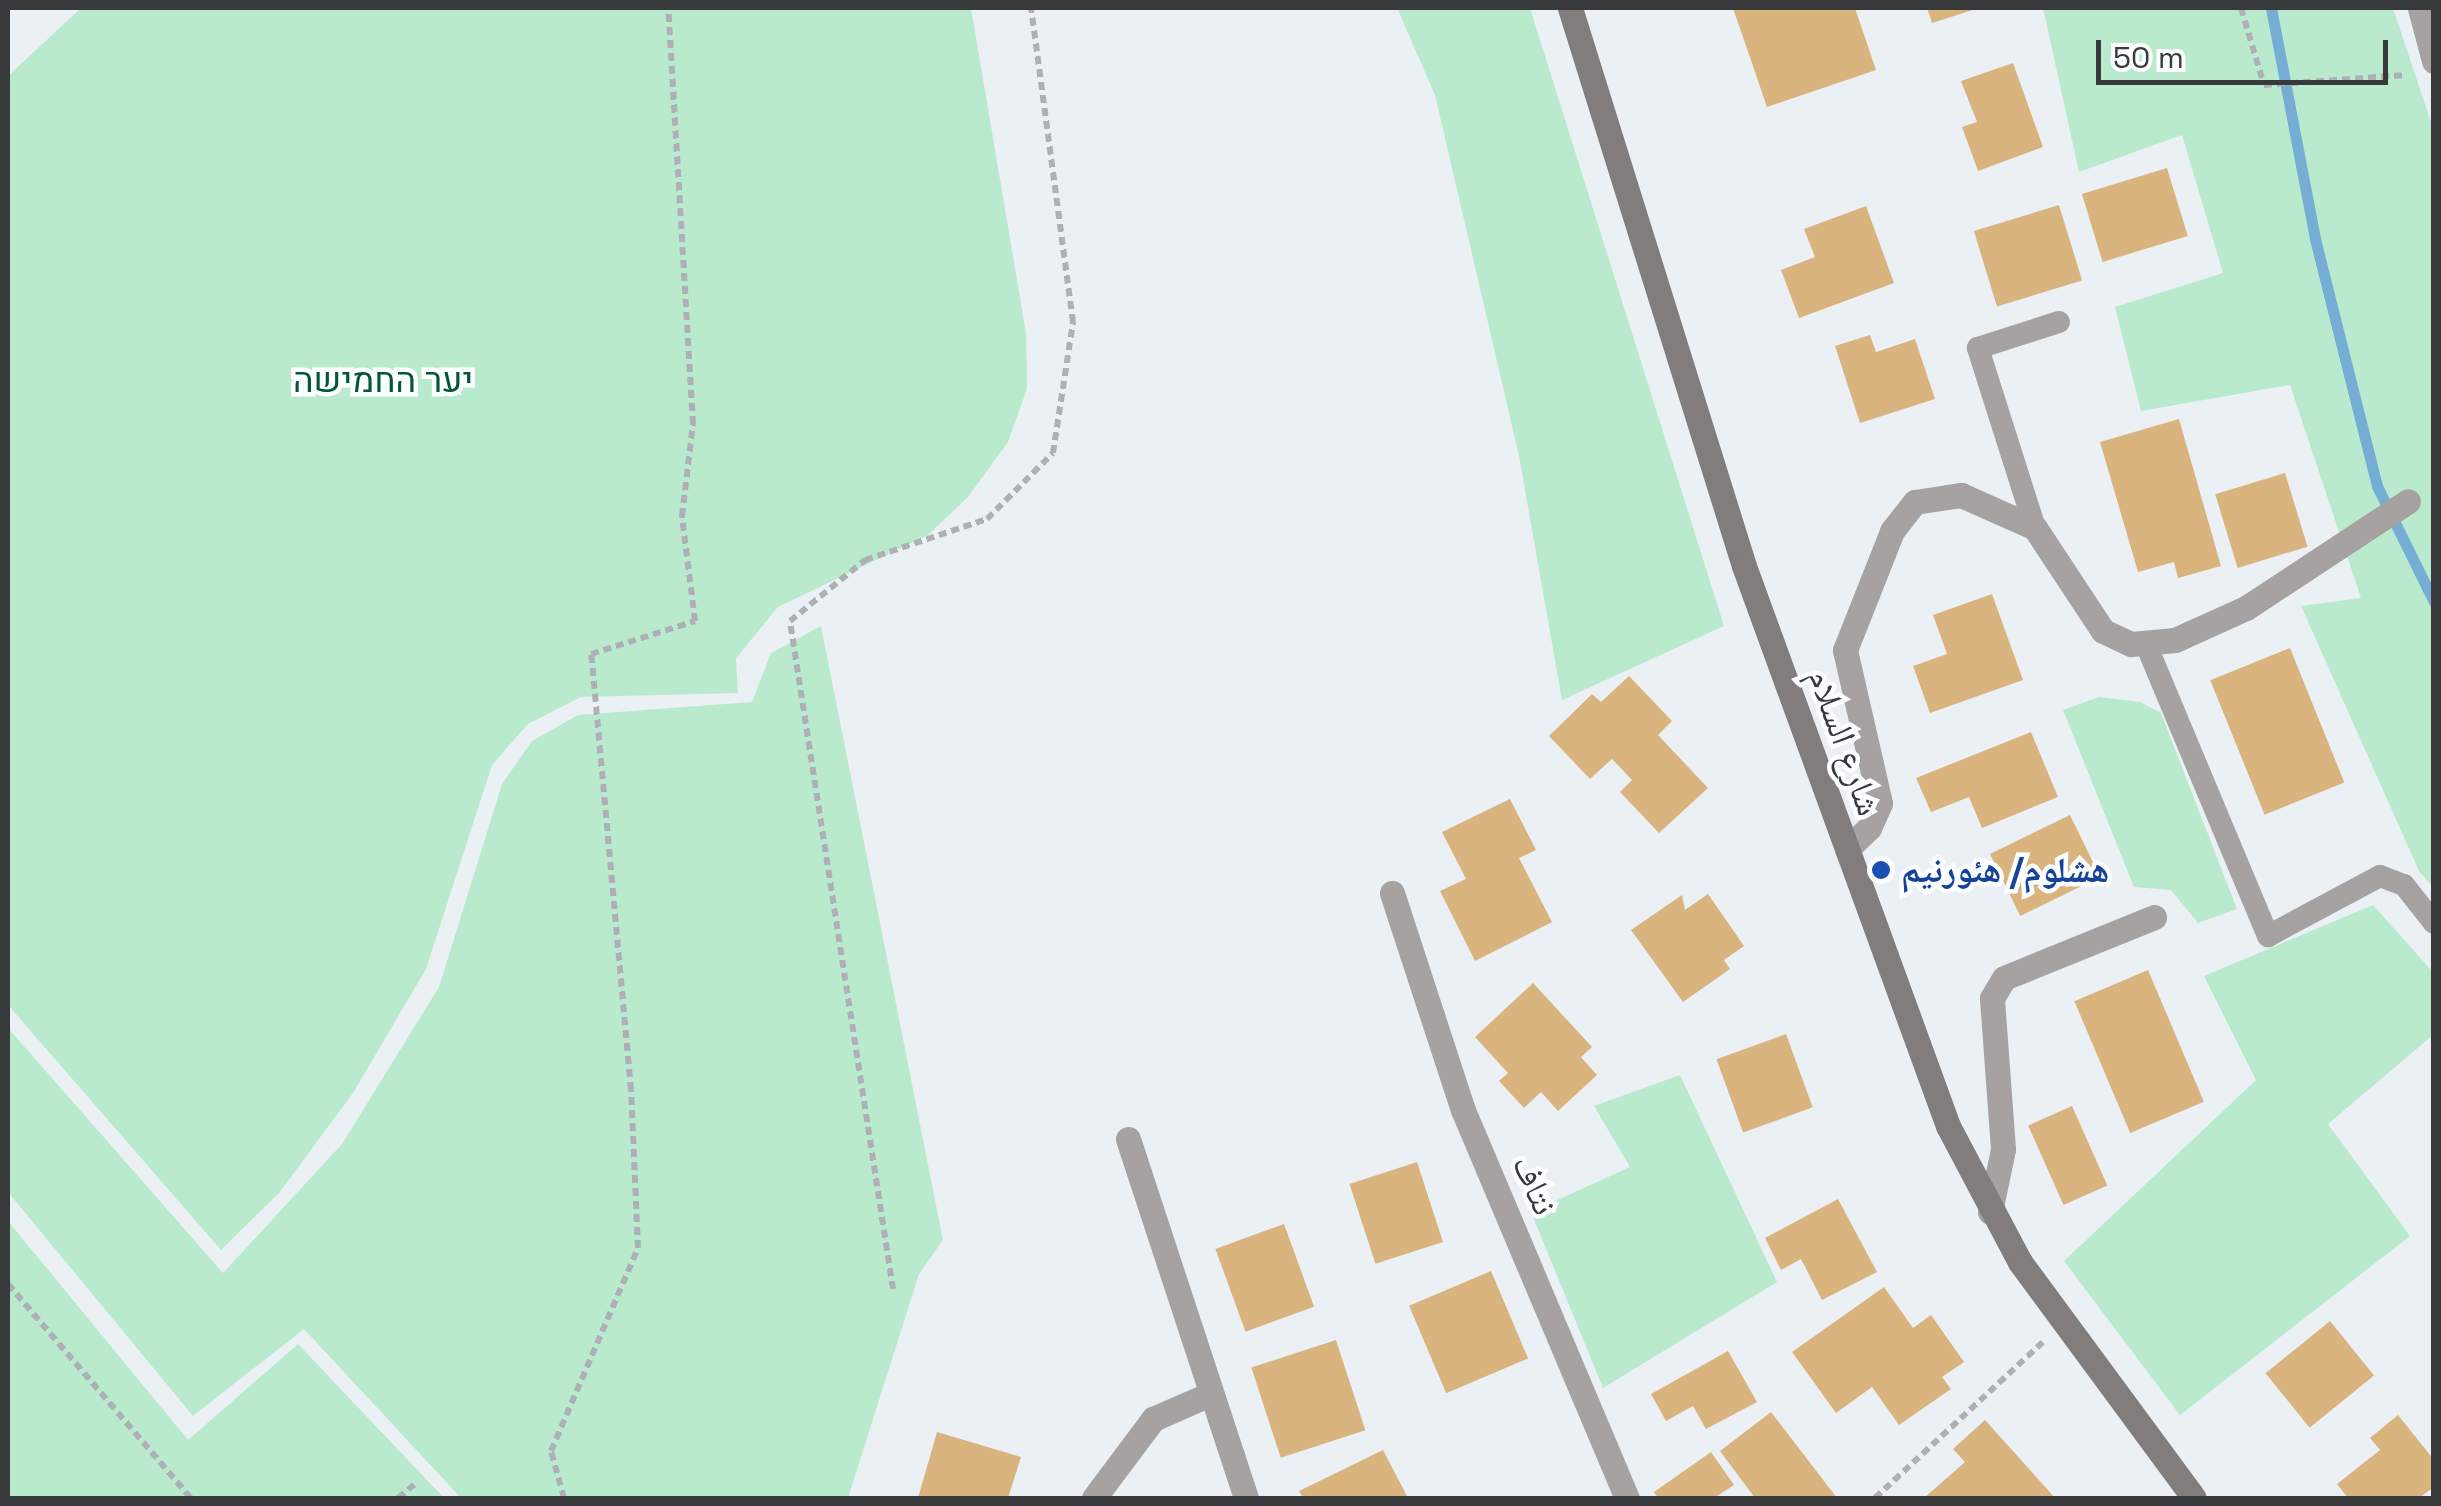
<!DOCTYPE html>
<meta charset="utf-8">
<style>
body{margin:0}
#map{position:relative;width:2441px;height:1506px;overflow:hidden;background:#ebf0f5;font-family:"Space Grotesk","Noto Naskh Arabic",Heebo,sans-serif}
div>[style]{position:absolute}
.green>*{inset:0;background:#baeace}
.stream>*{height:11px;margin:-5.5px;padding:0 5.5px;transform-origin:5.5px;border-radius:5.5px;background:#76add4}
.building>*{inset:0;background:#d9b47f;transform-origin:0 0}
.path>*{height:6px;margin-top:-3px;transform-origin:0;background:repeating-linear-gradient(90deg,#adb1b5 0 8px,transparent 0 13px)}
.service>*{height:22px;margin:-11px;padding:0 11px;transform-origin:11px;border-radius:11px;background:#a5a2a1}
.minor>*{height:25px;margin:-12.5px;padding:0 12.5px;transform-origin:12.5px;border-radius:12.5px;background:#a5a2a1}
.secondary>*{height:25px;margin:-12.5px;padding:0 12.5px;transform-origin:12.5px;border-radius:12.5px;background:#817d7c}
.dots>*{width:28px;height:28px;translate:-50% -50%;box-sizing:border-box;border:5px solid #fbfdff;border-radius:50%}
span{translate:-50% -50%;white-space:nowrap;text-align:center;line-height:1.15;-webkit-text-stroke:9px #fbfdff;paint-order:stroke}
.park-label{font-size:35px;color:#045636}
.street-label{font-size:35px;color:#37393b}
.transit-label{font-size:35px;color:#164399;font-weight:700}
.left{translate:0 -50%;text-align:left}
.frame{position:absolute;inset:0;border:10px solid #37393b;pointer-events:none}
.scale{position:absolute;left:2096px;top:40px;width:292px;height:45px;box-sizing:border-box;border:5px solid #37393b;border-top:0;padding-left:12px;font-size:30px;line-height:35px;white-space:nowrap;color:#37393b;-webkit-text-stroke:8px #fbfdff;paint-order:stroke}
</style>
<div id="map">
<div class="green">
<i style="clip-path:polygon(81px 8px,971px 8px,1026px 333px,1027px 389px,1008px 442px,968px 497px,928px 535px,778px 607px,736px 658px,738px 693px,581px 697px,528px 724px,492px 765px,426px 969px,353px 1093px,279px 1193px,221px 1250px,8px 1005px,8px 76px)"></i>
<i style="clip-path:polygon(1397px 8px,1530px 8px,1724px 626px,1562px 700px,1519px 456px,1435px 95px)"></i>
<i style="clip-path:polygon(2043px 8px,2393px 8px,2434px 131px,2433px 887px,2419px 871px,2301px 606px,2361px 598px,2290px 385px,2141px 411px,2115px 307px,2223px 273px,2182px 135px,2079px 172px)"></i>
<i style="clip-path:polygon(821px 626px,943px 1240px,919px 1274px,848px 1498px,461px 1498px,304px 1329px,193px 1416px,8px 1192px,8px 1028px,223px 1273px,342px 1144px,439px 987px,502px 784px,532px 741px,578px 715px,752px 702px,771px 653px)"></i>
<i style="clip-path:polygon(2099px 697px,2140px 702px,2161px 713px,2237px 909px,2198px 923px,2171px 890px,2134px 887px,2063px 710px)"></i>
<i style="clip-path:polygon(2373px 905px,2433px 972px,2433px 1035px,2328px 1124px,2410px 1236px,2180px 1415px,2064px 1261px,2256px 1080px,2204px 976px)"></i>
<i style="clip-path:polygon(1680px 1075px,1777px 1282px,1603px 1388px,1531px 1212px,1630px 1167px,1594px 1106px)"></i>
<i style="clip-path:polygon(8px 1221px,188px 1440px,298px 1344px,444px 1498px,8px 1498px)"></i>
</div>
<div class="stream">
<i style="left:2271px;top:8px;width:235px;rotate:79.2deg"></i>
<i style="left:2315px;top:239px;width:255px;rotate:75.9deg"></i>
<i style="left:2377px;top:486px;width:129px;rotate:63.8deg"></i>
</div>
<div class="building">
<i style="clip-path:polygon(1733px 8px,1855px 8px,1876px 70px,1767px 107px)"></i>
<i style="clip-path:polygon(1927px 8px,1979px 8px,1932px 23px)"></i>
<i style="clip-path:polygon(2013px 63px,2043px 147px,1978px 171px,1962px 127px,1977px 122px,1961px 81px)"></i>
<i style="left:2167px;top:168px;width:71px;height:89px;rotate:73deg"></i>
<i style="left:2059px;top:205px;width:79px;height:89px;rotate:73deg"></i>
<i style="clip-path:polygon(1866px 206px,1894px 283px,1799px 318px,1781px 270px,1815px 257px,1804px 229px)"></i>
<i style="clip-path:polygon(1870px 335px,1876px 352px,1915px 339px,1935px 399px,1860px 423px,1835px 346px)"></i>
<i style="clip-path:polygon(2179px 419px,2221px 566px,2178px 578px,2174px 562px,2138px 572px,2100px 442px)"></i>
<i style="left:2285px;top:473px;width:77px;height:73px;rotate:73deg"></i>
<i style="clip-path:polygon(1992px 594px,2023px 680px,1930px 713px,1913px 666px,1947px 654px,1933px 615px)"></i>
<i style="left:2290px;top:648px;width:145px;height:86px;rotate:68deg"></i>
<i style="clip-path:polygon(1629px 676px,1672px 721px,1658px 735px,1708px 788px,1659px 833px,1620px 792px,1632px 780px,1612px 759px,1590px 779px,1549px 736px,1592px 694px,1601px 702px)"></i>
<i style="clip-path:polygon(2031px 732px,2058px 797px,1982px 828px,1969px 797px,1931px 812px,1916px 778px)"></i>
<i style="clip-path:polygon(1510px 799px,1536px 850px,1519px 858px,1552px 922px,1475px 961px,1440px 891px,1466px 879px,1442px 832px)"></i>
<i style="left:2070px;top:815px;width:69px;height:89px;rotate:64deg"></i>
<i style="clip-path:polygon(1708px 894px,1744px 946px,1724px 960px,1730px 969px,1683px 1002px,1631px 930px,1682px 895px,1685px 910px)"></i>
<i style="left:2148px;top:970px;width:143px;height:80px;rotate:67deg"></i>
<i style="clip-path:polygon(1533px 983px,1592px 1047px,1581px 1057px,1597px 1075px,1558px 1111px,1541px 1092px,1524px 1108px,1499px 1081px,1508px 1073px,1475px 1037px)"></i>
<i style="left:1786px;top:1034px;width:78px;height:74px;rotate:70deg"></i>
<i style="left:2072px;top:1106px;width:87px;height:48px;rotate:66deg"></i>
<i style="left:1417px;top:1162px;width:84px;height:71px;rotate:72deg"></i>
<i style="clip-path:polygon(1838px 1199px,1877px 1272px,1822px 1300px,1801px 1259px,1781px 1270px,1765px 1238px)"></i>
<i style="left:1284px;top:1224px;width:88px;height:73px;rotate:70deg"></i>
<i style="left:1491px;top:1271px;width:95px;height:89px;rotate:67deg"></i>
<i style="clip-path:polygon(1884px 1287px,1913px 1328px,1931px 1315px,1964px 1362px,1942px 1377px,1951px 1389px,1899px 1425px,1872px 1387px,1836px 1413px,1792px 1352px)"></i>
<i style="left:2330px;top:1321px;width:70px;height:83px;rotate:51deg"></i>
<i style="left:1336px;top:1340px;width:95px;height:89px;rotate:72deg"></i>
<i style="clip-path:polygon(1728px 1351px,1757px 1402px,1706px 1429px,1693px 1406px,1666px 1421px,1651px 1394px)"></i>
<i style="clip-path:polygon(1771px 1412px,1837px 1498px,1755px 1498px,1720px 1451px)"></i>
<i style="clip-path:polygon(2398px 1415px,2434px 1460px,2434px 1487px,2419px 1498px,2348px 1498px,2337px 1484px,2380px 1450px,2370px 1438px)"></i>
<i style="clip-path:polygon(1985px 1420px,2055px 1498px,1924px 1498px,1965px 1462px,1953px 1449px)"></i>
<i style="clip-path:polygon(937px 1432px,1021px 1457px,1008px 1498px,918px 1498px)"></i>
<i style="clip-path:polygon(1383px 1450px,1408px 1498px,1303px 1498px,1299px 1491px)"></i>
<i style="clip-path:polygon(1711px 1452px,1734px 1485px,1714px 1498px,1658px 1498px,1654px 1492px)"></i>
</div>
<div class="path">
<i style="left:2241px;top:8px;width:80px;rotate:73.4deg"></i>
<i style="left:2264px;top:85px;width:142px;rotate:-4deg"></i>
<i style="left:8px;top:1284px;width:282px;rotate:49.5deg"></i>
<i style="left:893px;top:1289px;width:676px;rotate:-98.77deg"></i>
<i style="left:790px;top:621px;width:97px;rotate:-39.1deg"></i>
<i style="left:865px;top:560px;width:129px;rotate:-18.6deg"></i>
<i style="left:987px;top:519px;width:93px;rotate:-45deg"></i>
<i style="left:1053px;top:453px;width:133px;rotate:-81.3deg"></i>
<i style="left:1073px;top:322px;width:317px;rotate:-97.6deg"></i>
<i style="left:398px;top:1498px;width:25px;rotate:-40deg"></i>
<i style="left:564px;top:1498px;width:49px;rotate:-105.5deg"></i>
<i style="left:551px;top:1451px;width:221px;rotate:-66.8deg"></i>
<i style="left:638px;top:1248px;width:158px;rotate:-92.5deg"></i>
<i style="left:631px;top:1090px;width:438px;rotate:-95.2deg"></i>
<i style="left:591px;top:654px;width:109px;rotate:-17.6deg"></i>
<i style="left:695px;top:621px;width:106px;rotate:-97.1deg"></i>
<i style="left:682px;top:516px;width:93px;rotate:-83.2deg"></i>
<i style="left:693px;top:424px;width:417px;rotate:-93.4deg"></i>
<i style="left:1875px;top:1498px;width:231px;rotate:-42.9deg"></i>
</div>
<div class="service">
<i style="left:2035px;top:528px;width:189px;rotate:-107.6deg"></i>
<i style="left:1978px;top:348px;width:85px;rotate:-17.8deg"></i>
<i style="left:2145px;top:642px;width:319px;rotate:67.3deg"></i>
<i style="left:2268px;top:936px;width:127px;rotate:-28.2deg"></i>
<i style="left:2380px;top:876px;width:26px;rotate:21deg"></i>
<i style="left:2404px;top:885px;width:48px;rotate:51.7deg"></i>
</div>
<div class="minor">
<i style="left:2420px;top:8px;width:55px;rotate:75.2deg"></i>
<i style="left:1847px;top:849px;width:30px;rotate:-44deg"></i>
<i style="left:1869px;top:828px;width:27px;rotate:-66deg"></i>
<i style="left:1880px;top:803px;width:157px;rotate:-102.9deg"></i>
<i style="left:1845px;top:650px;width:128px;rotate:-68.4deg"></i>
<i style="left:1892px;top:531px;width:37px;rotate:-52deg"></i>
<i style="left:1915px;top:502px;width:47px;rotate:-8.7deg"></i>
<i style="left:1961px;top:495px;width:81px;rotate:24deg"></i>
<i style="left:2035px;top:528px;width:123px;rotate:56.6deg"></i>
<i style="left:2103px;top:631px;width:31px;rotate:25deg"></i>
<i style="left:2131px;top:644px;width:44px;rotate:-5.2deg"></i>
<i style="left:2175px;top:640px;width:78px;rotate:-24.3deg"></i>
<i style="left:2246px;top:608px;width:194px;rotate:-33.4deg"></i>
<i style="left:1392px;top:893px;width:228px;rotate:71.9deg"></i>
<i style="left:1463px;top:1110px;width:421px;rotate:67.1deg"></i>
<i style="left:1128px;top:1139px;width:378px;rotate:71.8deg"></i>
<i style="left:1990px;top:1212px;width:64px;rotate:-78.3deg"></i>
<i style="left:2003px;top:1149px;width:151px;rotate:-94.2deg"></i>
<i style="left:1992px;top:998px;width:23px;rotate:-59deg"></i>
<i style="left:2004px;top:978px;width:162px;rotate:-22.1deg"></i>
<i style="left:1094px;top:1498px;width:99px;rotate:-53.2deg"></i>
<i style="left:1153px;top:1419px;width:62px;rotate:-23.7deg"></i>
</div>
<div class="secondary">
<i style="left:1570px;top:8px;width:584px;rotate:72.68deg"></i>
<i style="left:1744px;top:566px;width:596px;rotate:69.98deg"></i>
<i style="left:1948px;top:1126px;width:154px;rotate:62.1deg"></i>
<i style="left:2020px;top:1262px;width:293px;rotate:53.6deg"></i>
</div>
<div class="dots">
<i style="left:1881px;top:870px;background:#1a4fb4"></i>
</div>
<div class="park-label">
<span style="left:383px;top:380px">יער החמישה</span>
</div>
<div class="street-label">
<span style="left:1845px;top:742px;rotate:70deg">شارع السلام</span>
<span style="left:1535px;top:1185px;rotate:66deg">نتاف</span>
</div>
<div class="transit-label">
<span class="left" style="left:1901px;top:870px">هشلوم/ هئورنيم</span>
</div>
<div class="frame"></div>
<div class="scale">50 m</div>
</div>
